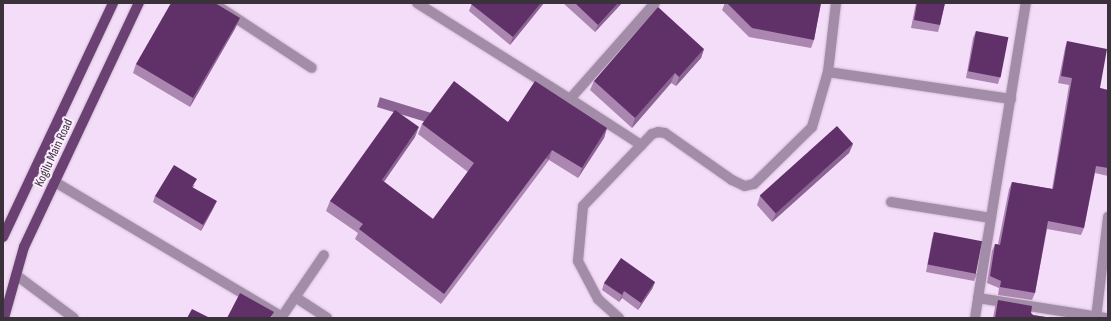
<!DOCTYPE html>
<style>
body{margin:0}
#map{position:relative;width:1111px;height:321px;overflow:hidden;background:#f4ddf8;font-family:"Sofia Sans Condensed",sans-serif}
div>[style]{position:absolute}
.roads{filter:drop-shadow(0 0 1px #cfbbd2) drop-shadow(0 0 1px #cfbbd2)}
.minor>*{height:10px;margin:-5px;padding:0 5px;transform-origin:5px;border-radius:5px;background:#a38ca7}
.major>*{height:10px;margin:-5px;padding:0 5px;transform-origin:5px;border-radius:5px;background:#6a4172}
.wall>*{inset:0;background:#aa86b0}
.shaded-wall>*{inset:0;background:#8c6493;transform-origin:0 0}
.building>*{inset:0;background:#603068;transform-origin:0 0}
span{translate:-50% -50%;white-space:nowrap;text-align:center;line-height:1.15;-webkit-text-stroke:4px #fcedfe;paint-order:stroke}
.street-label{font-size:13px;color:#3a313b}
.frame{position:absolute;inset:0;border:4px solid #3a313b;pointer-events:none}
</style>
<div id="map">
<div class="roads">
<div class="minor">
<i style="left:213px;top:3px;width:118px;rotate:33.3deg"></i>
<i style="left:417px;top:3px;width:181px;rotate:32.1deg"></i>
<i style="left:570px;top:99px;width:128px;rotate:-48.5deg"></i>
<i style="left:828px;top:72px;width:185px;rotate:8.4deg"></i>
<i style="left:570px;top:99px;width:85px;rotate:32.9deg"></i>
<i style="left:55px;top:182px;width:264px;rotate:30.7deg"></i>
<i style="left:891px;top:202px;width:101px;rotate:9.1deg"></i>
<i style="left:16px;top:275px;width:72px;rotate:36.6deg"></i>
<i style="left:295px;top:297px;width:38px;rotate:33deg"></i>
<i style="left:978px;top:298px;width:299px;rotate:-80.8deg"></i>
<i style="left:281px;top:318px;width:76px;rotate:-55.7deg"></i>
<i style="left:619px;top:318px;width:28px;rotate:-138deg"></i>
<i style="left:598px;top:299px;width:43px;rotate:-117.8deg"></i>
<i style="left:578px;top:261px;width:55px;rotate:-84.8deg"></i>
<i style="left:583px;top:206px;width:100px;rotate:-46.2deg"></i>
<i style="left:652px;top:134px;width:6px;rotate:-18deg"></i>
<i style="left:658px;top:132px;width:7px;rotate:8deg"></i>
<i style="left:665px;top:133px;width:82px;rotate:35deg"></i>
<i style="left:732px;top:180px;width:14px;rotate:25deg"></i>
<i style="left:745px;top:186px;width:9px;rotate:-13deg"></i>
<i style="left:754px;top:184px;width:81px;rotate:-44.5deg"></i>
<i style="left:812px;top:127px;width:57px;rotate:-73.8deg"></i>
<i style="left:828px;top:72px;width:69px;rotate:-83.4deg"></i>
<i style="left:975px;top:318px;width:20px;rotate:-81deg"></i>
<i style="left:978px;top:298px;width:129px;rotate:8.9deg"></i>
<i style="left:1096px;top:318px;width:102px;rotate:-83.2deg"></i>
</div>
<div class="major">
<i style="left:3px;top:237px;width:259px;rotate:-64.8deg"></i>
<i style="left:4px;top:318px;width:74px;rotate:-74.3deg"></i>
<i style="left:24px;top:247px;width:270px;rotate:-64.8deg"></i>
</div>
</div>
<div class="wall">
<i style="clip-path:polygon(472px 3px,544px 3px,510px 45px,469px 11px)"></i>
<i style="clip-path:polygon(563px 3px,622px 3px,595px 32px)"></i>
<i style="clip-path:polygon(725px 3px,821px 3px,814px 40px,811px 48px,749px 37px,722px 10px)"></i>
<i style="clip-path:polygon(916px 3px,945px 3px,940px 25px,938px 32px,911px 28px)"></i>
<i style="clip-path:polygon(236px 27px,190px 107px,133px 73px,136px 64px)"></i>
<i style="clip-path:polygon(976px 31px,1000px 77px,998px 84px,966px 78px,973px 38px)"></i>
<i style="clip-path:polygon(1067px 41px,1100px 88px,1108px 90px,1108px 176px,1095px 173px,1084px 228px,1081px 235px,1047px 229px,1035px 293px,1032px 300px,998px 295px,999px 288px,987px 283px,992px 251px,995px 244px,998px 244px,1009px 189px,1012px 182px,1052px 189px,1069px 85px,1058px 83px,1065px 48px)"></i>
<i style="clip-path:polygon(704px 49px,701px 58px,676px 86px,671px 83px,632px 128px,590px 90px,594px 81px)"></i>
<i style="clip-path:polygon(508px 122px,607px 128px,604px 138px,578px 178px,549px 160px,441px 304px,355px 239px,358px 233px,326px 211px,330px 201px,415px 137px,384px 182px,433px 219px,468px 172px,418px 134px,422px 124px)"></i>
<i style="clip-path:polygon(853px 144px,849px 153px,772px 222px,757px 205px,760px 196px)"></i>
<i style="clip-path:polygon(195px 185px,193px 188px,214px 207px,201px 231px,153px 202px,155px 196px)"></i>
<i style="clip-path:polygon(934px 232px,977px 274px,974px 281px,926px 272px,932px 239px)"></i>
<i style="clip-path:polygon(655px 282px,652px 289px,638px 310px,622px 298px,619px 302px,602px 290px,604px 283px)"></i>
<i style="clip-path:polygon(998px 300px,1031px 313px,1033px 315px,1052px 318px,993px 318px,995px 307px)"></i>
</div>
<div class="shaded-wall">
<i style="clip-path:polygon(541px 3px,544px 3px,510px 45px,513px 37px)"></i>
<i style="clip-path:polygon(618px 3px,622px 3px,595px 32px,598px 25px)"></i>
<i style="clip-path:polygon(240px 18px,236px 27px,190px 107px,193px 98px)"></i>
<i style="clip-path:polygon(704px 49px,701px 58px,676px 86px,679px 77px)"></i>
<i style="clip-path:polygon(675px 73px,671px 83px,632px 128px,635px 118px)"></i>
<i style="clip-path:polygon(419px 127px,415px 137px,378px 190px,382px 180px)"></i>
<i style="clip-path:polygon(607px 128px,604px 138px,578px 178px,582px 168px)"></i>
<i style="clip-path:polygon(853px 144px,849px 153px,772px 222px,776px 213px)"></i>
<i style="left:552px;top:150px;width:10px;height:180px;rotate:107deg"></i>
<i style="clip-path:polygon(217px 201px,214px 207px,201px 231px,203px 225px)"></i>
<i style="clip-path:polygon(655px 282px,652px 289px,638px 310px,641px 303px)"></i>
<i style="clip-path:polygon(624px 291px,622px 298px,619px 302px,622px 295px)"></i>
</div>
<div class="building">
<i style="clip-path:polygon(171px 3px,215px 3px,240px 18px,193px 98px,136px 64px)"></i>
<i style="clip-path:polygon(472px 3px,541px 3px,513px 37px,471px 4px)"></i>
<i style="clip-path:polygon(575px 3px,618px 3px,598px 25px)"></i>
<i style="clip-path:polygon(727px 3px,821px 3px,814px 40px,752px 28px)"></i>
<i style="clip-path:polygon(917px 3px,945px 3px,940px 25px,914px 20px)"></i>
<i style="clip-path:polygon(658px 7px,704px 49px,679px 77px,675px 73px,635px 118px,594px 81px)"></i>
<i style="left:976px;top:31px;width:33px;height:41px;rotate:11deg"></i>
<i style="clip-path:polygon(1067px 41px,1107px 49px,1100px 88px,1108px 90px,1108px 168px,1096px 166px,1084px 228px,1048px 221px,1035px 293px,1000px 287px,1001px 281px,990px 276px,995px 244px,1000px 245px,1012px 182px,1053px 189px,1072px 78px,1061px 76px)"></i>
<i style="clip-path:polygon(454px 81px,508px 122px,535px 81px,607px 128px,582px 168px,552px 150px,444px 294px,359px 229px,363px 224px,330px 201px,395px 110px,419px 127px,382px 180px,433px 219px,474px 163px,422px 124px)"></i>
<i style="left:837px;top:126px;width:24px;height:104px;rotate:48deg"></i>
<i style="clip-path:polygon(174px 165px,197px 179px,192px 187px,217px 201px,203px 225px,155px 196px)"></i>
<i style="left:934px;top:232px;width:49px;height:33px;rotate:11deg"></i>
<i style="clip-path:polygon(621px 258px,655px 282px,641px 303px,624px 291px,622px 295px,604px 283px)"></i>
<i style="clip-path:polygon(240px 293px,274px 312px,270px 318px,227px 318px)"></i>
<i style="clip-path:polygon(998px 300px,1032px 306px,1031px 313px,1033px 315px,1052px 318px,995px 318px)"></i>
<i style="clip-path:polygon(192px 309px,210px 318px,187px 318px)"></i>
</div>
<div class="street-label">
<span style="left:54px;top:153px;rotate:-65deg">Kogilu Main Road</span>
</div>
<div class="frame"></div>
</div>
